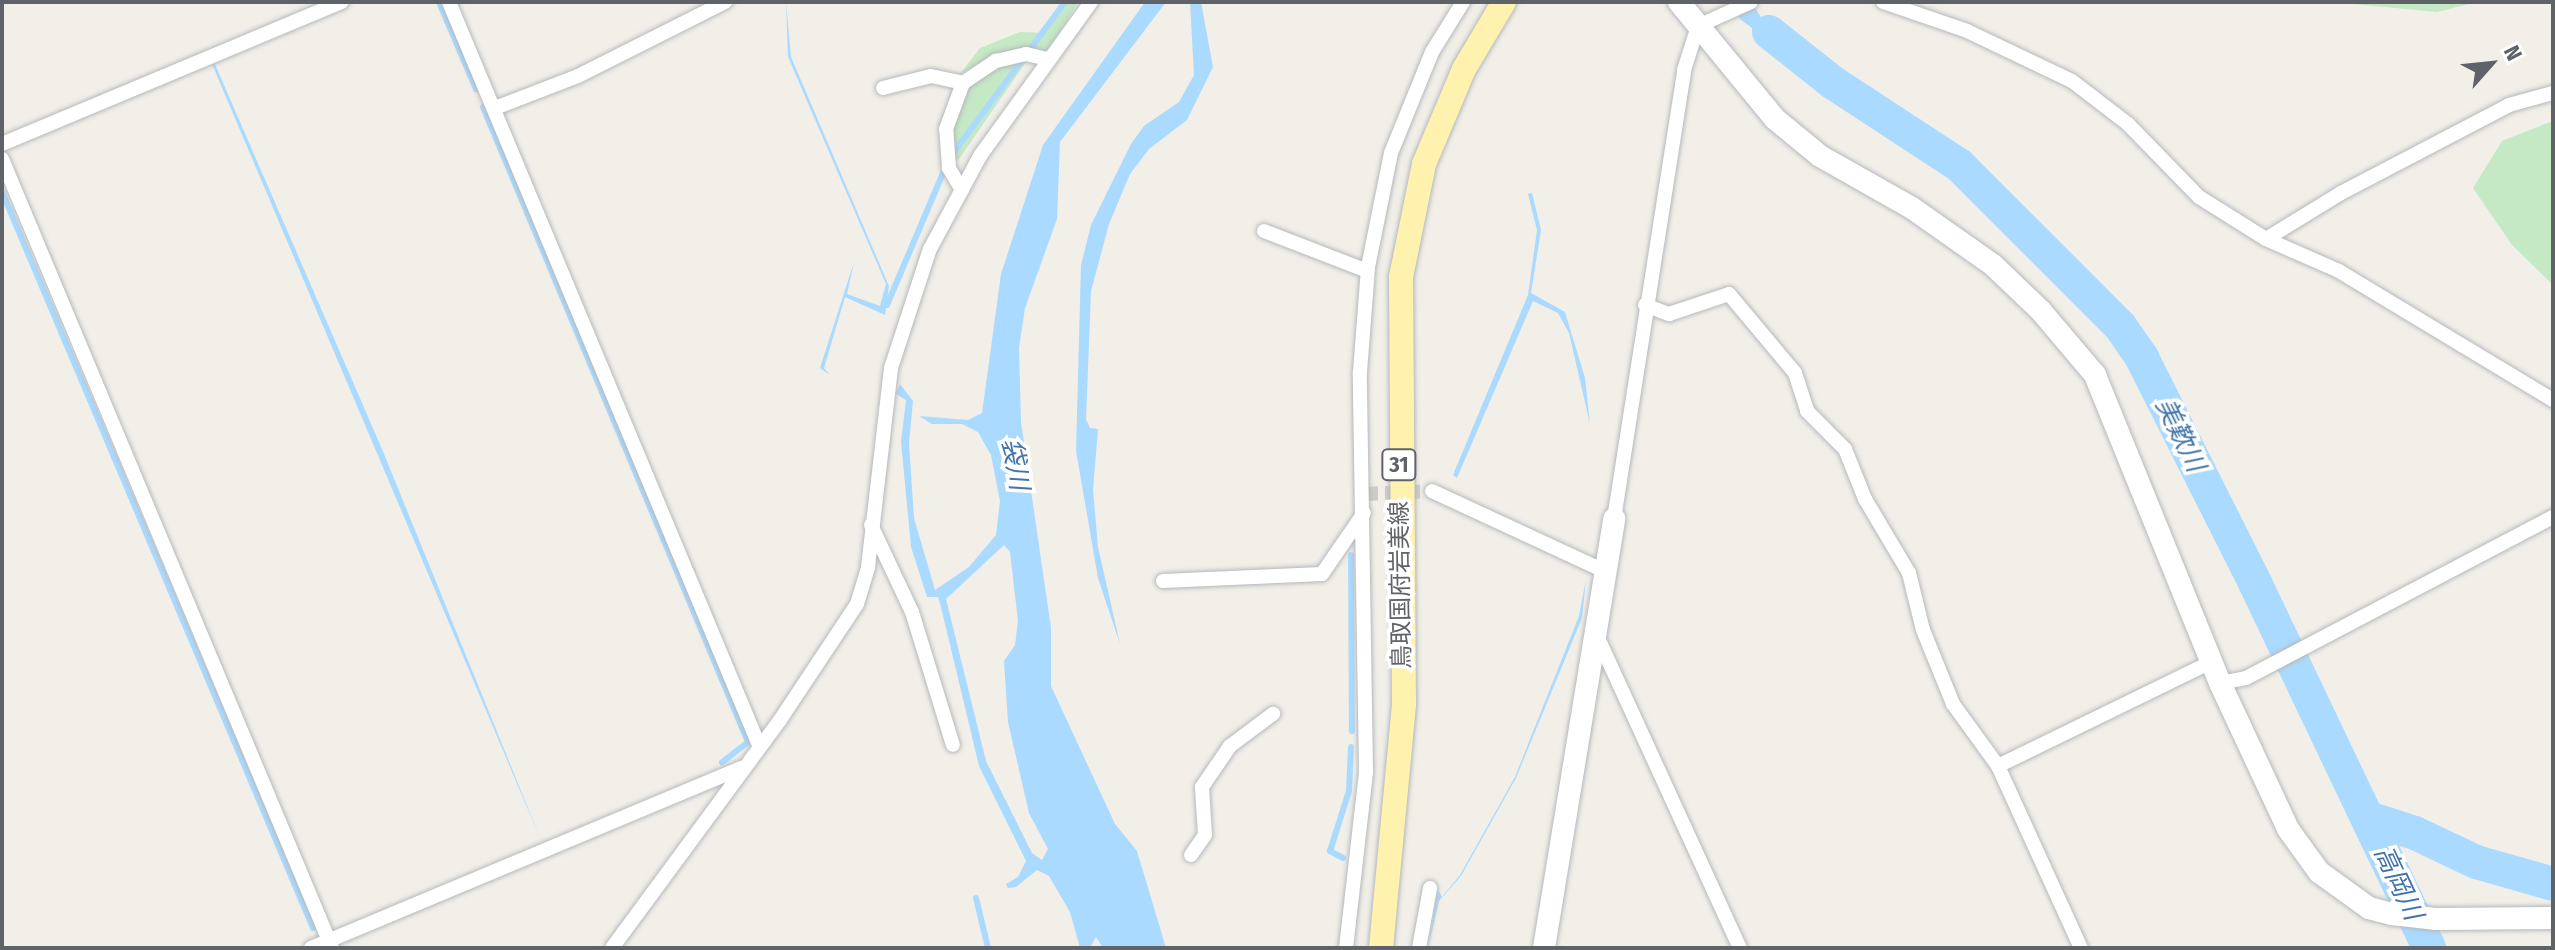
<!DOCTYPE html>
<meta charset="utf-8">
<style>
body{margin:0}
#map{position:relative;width:2555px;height:950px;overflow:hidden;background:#f1efe8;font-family:"Fira Sans Condensed","Noto Sans JP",sans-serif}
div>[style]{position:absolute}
.green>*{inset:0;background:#c5e8c5}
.water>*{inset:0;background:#aadaff}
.stream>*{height:6px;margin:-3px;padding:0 3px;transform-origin:3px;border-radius:3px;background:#aadaff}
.river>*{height:34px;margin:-17px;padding:0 17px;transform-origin:17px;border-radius:17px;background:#aadaff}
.street-tunnel>*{height:14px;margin-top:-7px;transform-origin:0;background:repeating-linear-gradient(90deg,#ccccc8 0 14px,transparent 0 21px)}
.roads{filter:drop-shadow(0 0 2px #b5b8bc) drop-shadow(0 0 2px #b5b8bc)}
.street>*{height:14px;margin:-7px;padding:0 7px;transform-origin:7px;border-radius:7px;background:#fff}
.secondary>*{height:22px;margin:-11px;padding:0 11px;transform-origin:11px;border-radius:11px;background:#fff}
.primary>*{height:24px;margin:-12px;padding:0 12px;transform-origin:12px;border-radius:12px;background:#fff2af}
span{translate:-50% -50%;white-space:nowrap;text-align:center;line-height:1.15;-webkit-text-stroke:7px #fff;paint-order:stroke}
.shield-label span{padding:2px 6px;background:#fff;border:2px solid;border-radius:6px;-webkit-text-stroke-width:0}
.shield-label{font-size:22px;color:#5f6368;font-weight:700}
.street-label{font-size:24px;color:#5f6368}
.water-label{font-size:26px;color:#4174aa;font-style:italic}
.frame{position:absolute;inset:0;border:4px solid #5f6368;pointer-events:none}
.north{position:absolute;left:2451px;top:24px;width:80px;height:80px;-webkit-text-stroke:6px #fff;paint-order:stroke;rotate:63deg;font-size:22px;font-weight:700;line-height:32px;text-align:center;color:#5f6368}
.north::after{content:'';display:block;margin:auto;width:28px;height:36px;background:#5f6368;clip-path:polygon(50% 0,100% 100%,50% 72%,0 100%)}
</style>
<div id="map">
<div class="green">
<i style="clip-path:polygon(1069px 2px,1078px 2px,1047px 52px,992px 57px,961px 73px,980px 48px,1020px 32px,1045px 33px)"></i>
<i style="clip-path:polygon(2333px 2px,2477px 2px,2437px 12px)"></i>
<i style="clip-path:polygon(1028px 59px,959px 159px,953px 160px,950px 127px,966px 87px,995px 68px)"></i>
<i style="clip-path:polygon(2553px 121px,2553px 285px,2512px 245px,2473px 188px,2502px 141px)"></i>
</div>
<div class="water">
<i style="clip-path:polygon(786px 2px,791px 57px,889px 286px,885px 315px,845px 297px,824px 368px,830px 375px,820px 368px,854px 262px,847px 294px,880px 306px,886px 284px,788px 57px)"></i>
<i style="clip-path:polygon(evenodd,1145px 2px,1166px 2px,1060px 142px,1057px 219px,1025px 308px,1019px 348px,1021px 422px,1051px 628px,1051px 686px,1115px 824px,1137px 851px,1166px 948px,1103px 948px,1096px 937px,1090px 948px,1080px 948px,1070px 912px,1049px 876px,1037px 870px,1016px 887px,1008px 888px,1006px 884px,1018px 877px,1026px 861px,979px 766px,940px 603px,938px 597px,927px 597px,911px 547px,901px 441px,906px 400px,896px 394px,900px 384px,913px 401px,909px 443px,914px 518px,935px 590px,969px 567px,996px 535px,1000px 501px,991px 455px,978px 432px,962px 424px,932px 424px,919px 416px,968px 420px,982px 413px,1001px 274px,1043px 145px,1145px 2px,1004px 545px,1010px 552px,1018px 621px,1015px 645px,1004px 661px,1008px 722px,1029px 813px,1048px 849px,1042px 860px,1032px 853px,986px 761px,946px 599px,1004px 545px)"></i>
<i style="clip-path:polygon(1190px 2px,1201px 2px,1213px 67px,1187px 120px,1149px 149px,1130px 174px,1109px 224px,1091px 291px,1086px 419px,1090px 428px,1098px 429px,1093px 490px,1098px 547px,1120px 644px,1098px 578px,1076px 451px,1081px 265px,1091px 225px,1131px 144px,1144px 126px,1179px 102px,1194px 75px)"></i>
<i style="clip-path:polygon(1727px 2px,1751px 2px,1765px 23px,1807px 55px,1802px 64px,1741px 20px)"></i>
<i style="clip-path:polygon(214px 62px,382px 449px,541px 840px,212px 64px)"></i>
<i style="clip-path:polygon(1532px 193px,1541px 230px,1531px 293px,1565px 312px,1585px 378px,1590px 424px,1569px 333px,1558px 313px,1533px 301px,1457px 478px,1453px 475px,1528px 295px,1537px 230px,1528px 194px)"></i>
<i style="clip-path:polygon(1586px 579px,1582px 618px,1516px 778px,1461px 876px,1439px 901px,1428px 948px,1438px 890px,1442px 897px,1460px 875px,1515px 777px,1579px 616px)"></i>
</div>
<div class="stream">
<i style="left:439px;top:2px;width:95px;rotate:67deg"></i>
<i style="left:483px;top:107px;width:688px;rotate:67.35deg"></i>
<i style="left:748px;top:742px;width:33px;rotate:142deg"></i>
<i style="left:951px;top:156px;width:192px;rotate:-53.5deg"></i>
<i style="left:2px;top:192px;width:799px;rotate:67.09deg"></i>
<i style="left:887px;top:305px;width:151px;rotate:-67deg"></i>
<i style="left:1351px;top:555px;width:176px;rotate:89.7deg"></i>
<i style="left:1343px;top:858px;width:15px;rotate:-152deg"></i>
<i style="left:1330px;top:851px;width:63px;rotate:-72.4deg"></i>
<i style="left:1349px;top:791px;width:44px;rotate:-87.4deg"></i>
<i style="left:976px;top:898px;width:51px;rotate:76.5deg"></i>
</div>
<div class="river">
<i style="left:1769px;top:32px;width:80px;rotate:38.4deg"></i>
<i style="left:1832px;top:82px;width:152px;rotate:33.2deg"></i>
<i style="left:1959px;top:165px;width:228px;rotate:45deg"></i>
<i style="left:2120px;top:326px;width:39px;rotate:55deg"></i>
<i style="left:2142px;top:358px;width:254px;rotate:63.3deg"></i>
<i style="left:2256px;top:585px;width:402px;rotate:64.5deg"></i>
<i style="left:2368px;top:818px;width:49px;rotate:17.7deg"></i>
<i style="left:2415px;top:833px;width:68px;rotate:25.4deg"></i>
<i style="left:2476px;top:862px;width:80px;rotate:15.9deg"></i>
</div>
<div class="street-tunnel">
<i style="left:1364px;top:494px;width:68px;rotate:-2.5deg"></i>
</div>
<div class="roads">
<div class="street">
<i style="left:449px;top:2px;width:803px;rotate:67.36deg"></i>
<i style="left:1883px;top:2px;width:89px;rotate:19deg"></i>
<i style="left:1967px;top:31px;width:116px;rotate:25.5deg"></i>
<i style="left:2072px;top:81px;width:71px;rotate:37.5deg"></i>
<i style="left:2128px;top:124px;width:102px;rotate:45.8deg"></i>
<i style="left:2199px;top:197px;width:79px;rotate:32.1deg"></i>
<i style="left:2266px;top:239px;width:80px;rotate:23.7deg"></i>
<i style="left:2339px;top:271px;width:250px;rotate:31.1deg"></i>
<i style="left:883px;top:88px;width:49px;rotate:-14deg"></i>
<i style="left:931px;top:76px;width:33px;rotate:12deg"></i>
<i style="left:495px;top:108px;width:89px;rotate:-21.1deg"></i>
<i style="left:578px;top:76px;width:165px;rotate:-26.7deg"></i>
<i style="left:2px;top:144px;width:368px;rotate:-22.7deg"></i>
<i style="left:2px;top:159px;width:855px;rotate:67.3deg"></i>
<i style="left:962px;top:190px;width:26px;rotate:-121deg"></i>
<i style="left:949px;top:168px;width:39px;rotate:-94deg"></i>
<i style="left:946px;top:129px;width:49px;rotate:-69.7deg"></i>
<i style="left:963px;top:83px;width:40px;rotate:-34deg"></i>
<i style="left:996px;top:61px;width:31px;rotate:-13deg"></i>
<i style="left:1026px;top:54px;width:22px;rotate:13deg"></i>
<i style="left:1264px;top:231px;width:110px;rotate:21.2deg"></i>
<i style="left:2266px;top:239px;width:88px;rotate:-31.5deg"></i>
<i style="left:2341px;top:193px;width:190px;rotate:-27.6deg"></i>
<i style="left:2509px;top:105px;width:46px;rotate:-15.3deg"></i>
<i style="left:1645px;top:305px;width:26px;rotate:21deg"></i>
<i style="left:1669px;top:314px;width:63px;rotate:-18.4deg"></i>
<i style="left:1729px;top:294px;width:103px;rotate:50.1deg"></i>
<i style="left:1795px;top:373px;width:40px;rotate:72deg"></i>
<i style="left:1807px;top:411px;width:54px;rotate:45deg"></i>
<i style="left:1845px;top:449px;width:54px;rotate:68.2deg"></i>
<i style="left:1865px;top:499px;width:86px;rotate:59.3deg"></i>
<i style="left:1909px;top:573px;width:59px;rotate:76.2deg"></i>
<i style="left:1923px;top:630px;width:80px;rotate:67.9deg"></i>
<i style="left:1953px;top:704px;width:77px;rotate:54deg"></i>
<i style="left:1998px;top:766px;width:200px;rotate:65.5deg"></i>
<i style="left:1432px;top:491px;width:190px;rotate:24.9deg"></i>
<i style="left:1614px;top:519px;width:454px;rotate:-81.1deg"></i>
<i style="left:1684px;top:70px;width:46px;rotate:-72.3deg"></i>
<i style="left:1698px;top:26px;width:58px;rotate:-24.4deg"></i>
<i style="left:871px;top:525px;width:96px;rotate:64.8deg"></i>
<i style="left:912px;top:612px;width:139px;rotate:72.9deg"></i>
<i style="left:1163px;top:581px;width:159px;rotate:-2.5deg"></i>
<i style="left:1322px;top:574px;width:74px;rotate:-55.5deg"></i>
<i style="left:1598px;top:638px;width:341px;rotate:65.4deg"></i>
<i style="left:2220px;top:683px;width:26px;rotate:-11deg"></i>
<i style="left:2246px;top:678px;width:347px;rotate:-27.7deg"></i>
<i style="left:1998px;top:766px;width:237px;rotate:-26deg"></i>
<i style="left:1191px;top:855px;width:24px;rotate:-55deg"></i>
<i style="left:1205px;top:835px;width:48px;rotate:-93.6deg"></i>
<i style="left:1202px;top:787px;width:50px;rotate:-55.7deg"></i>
<i style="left:1230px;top:746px;width:54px;rotate:-36.7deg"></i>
<i style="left:311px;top:948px;width:467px;rotate:-22.7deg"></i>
<i style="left:612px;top:948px;width:283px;rotate:-53.6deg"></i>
<i style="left:780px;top:720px;width:139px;rotate:-56.4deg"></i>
<i style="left:857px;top:604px;width:39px;rotate:-73deg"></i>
<i style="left:868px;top:567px;width:200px;rotate:-83.4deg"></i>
<i style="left:891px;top:368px;width:125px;rotate:-71.9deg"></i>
<i style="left:930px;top:249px;width:106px;rotate:-61.7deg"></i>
<i style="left:980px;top:156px;width:190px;rotate:-54.2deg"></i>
<i style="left:1346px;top:948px;width:177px;rotate:-83.5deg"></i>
<i style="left:1366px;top:772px;width:400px;rotate:-90.9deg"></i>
<i style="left:1360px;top:372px;width:105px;rotate:-85.6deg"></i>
<i style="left:1368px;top:267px;width:116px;rotate:-78.6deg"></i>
<i style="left:1391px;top:153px;width:109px;rotate:-67.9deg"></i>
<i style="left:1432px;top:52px;width:59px;rotate:-58.2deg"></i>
<i style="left:1419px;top:948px;width:61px;rotate:-79.6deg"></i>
</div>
<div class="secondary">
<i style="left:1679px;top:2px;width:151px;rotate:50.6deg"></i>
<i style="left:1775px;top:119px;width:58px;rotate:39.4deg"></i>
<i style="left:1820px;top:156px;width:106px;rotate:29.5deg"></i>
<i style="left:1912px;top:208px;width:99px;rotate:35.1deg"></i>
<i style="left:1993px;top:265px;width:66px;rotate:43.8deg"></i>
<i style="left:2041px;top:311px;width:84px;rotate:49.8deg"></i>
<i style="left:2095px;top:375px;width:332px;rotate:67.9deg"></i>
<i style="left:2220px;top:683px;width:161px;rotate:65deg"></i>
<i style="left:2288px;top:829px;width:53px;rotate:54.2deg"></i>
<i style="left:2319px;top:872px;width:62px;rotate:35.8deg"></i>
<i style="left:2369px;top:908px;width:24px;rotate:15deg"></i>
<i style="left:2392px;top:914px;width:43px;rotate:6.6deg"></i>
<i style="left:2435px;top:919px;width:118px;rotate:-0.5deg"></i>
<i style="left:1544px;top:948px;width:435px;rotate:-80.7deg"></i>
</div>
<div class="primary">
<i style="left:1381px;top:948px;width:245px;rotate:-84.6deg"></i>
<i style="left:1404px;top:704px;width:427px;rotate:-90.4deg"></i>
<i style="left:1401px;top:277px;width:115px;rotate:-78.5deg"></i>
<i style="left:1424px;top:164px;width:103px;rotate:-67.2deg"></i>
<i style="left:1464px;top:69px;width:78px;rotate:-59.2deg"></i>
</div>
</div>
<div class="shield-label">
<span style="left:1399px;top:465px">31</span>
</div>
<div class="street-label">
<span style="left:1401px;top:585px;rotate:-91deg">鳥取国府岩美線</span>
</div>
<div class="water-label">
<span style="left:2180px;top:435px;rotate:64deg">美歎川</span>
<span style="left:1015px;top:464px;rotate:80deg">袋川</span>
<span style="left:2398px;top:883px;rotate:65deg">高岡川</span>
</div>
<div class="frame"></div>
<div class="north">N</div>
</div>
